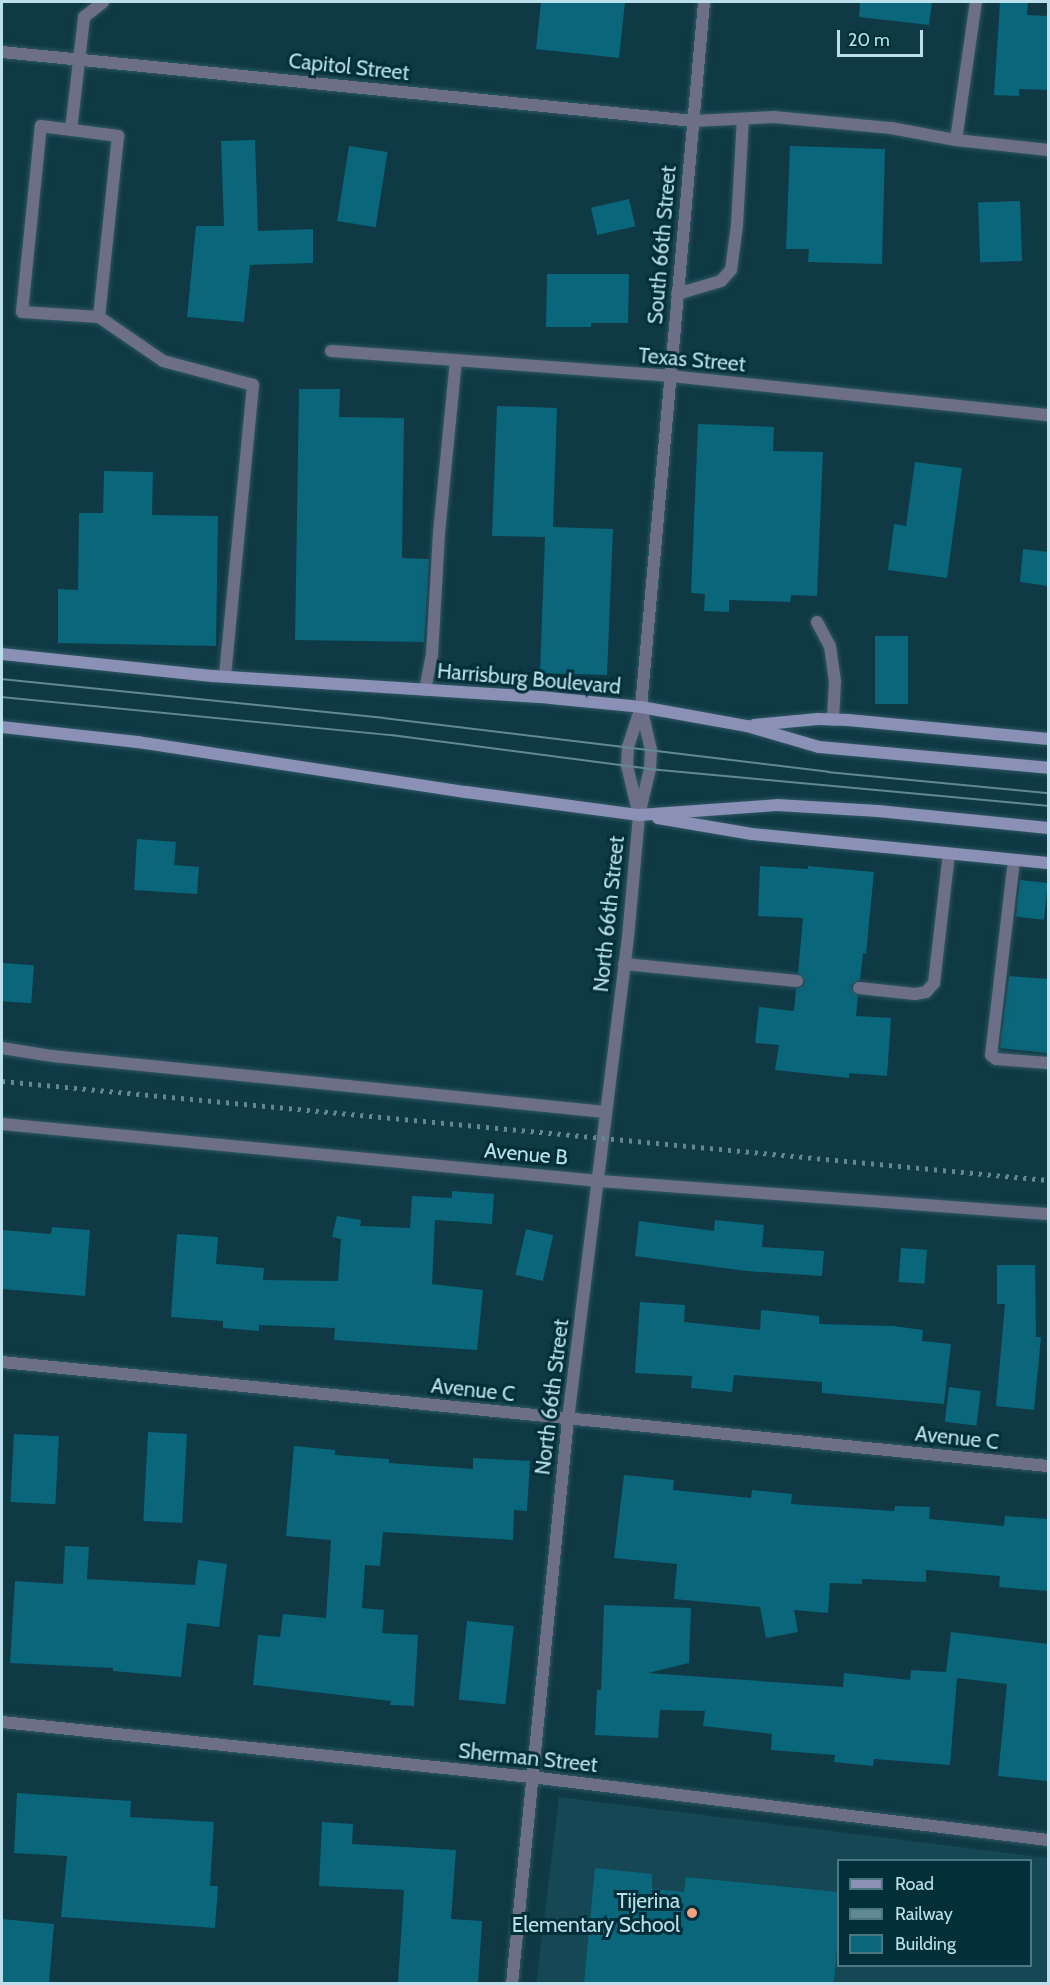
<!DOCTYPE html>
<style>
body{margin:0}
#map{position:relative;width:1050px;height:1985px;overflow:hidden;background:#0f3945;font-family:Cabin,sans-serif}
div>[style]{position:absolute}
.built>*{inset:0;background:#154754}
.building>*{inset:0;background:#0a667a;transform-origin:0 0}
.roads{filter:drop-shadow(0 0 2px #2e5763) drop-shadow(0 0 2px #2e5763)}
.lane>*{height:12px;margin:-6px;padding:0 6px;transform-origin:6px;border-radius:6px;background:#6c6f87}
.street>*{height:12px;margin:-6px;padding:0 6px;transform-origin:6px;border-radius:6px;background:#6c6f87}
.secondary>*{height:12px;margin:-6px;padding:0 6px;transform-origin:6px;border-radius:6px;background:#8b90b6}
.tram>*{height:1.5px;margin:-0.75px;padding:0 0.75px;transform-origin:0.75px;border-radius:0.75px;background:#618894}
.rail>*{height:4.5px;margin-top:-2.25px;transform-origin:0;background:repeating-linear-gradient(90deg,#618894 0 3px,transparent 0 9px)}
.dots>*{width:16px;height:16px;translate:-50% -50%;box-sizing:border-box;border:3px solid #022f3a;border-radius:50%}
span{translate:-50% -50%;white-space:nowrap;text-align:center;line-height:1.15;-webkit-text-stroke:6px #022f3a;paint-order:stroke}
.street-label{font-size:21px;color:#bbe0eb}
.poi-label{font-size:21px;color:#bbe0eb}
.right{translate:-100% -50%;text-align:right}
.frame{position:absolute;inset:0;border:3px solid #bbe0eb;pointer-events:none}
.legend{position:absolute;left:837px;top:1859px;width:195px;height:108px;box-sizing:border-box;background:#022f3a;border:2px solid #4c7681;margin:0;padding:8px 10px;list-style:none;font-size:18px;color:#bbe0eb}
.legend li{display:flex;align-items:center;gap:12px;height:30px}
.legend b{width:30px;border:2px solid #4c7681}
.scale{position:absolute;left:837px;top:30px;width:86px;height:27px;box-sizing:border-box;border:3px solid #bbe0eb;border-top:0;padding-left:8px;font-size:18px;line-height:21px;white-space:nowrap;color:#bbe0eb;-webkit-text-stroke:4px #022f3a;paint-order:stroke}
</style>
<div id="map">
<div class="built">
<i style="clip-path:polygon(evenodd,559px 1797px,1048px 1858px,1048px 1983px,536px 1984px,559px 1797px,838px 1860px,1030px 1860px,1030px 1966px,838px 1966px,838px 1860px)"></i>
</div>
<div class="building">
<i style="clip-path:polygon(541px 2px,625px 2px,619px 58px,536px 49px)"></i>
<i style="clip-path:polygon(860px 2px,932px 2px,929px 25px,859px 17px)"></i>
<i style="clip-path:polygon(1000px 2px,1028px 2px,1027px 15px,1048px 16px,1048px 90px,1019px 89px,1019px 96px,994px 95px)"></i>
<i style="clip-path:polygon(255px 140px,258px 231px,313px 229px,313px 263px,250px 265px,244px 322px,187px 317px,196px 226px,224px 226px,221px 141px)"></i>
<i style="left:349px;top:146px;width:39px;height:76px;rotate:9deg"></i>
<i style="clip-path:polygon(790px 146px,885px 149px,882px 264px,808px 262px,809px 249px,786px 249px)"></i>
<i style="left:629px;top:199px;width:28px;height:39px;rotate:77deg"></i>
<i style="left:1020px;top:201px;width:60px;height:42px;rotate:88deg"></i>
<i style="clip-path:polygon(547px 274px,629px 274px,628px 323px,591px 323px,591px 327px,546px 327px)"></i>
<i style="clip-path:polygon(299px 389px,340px 389px,339px 417px,404px 418px,402px 558px,429px 559px,424px 642px,295px 640px)"></i>
<i style="clip-path:polygon(497px 406px,557px 408px,553px 527px,613px 529px,607px 675px,540px 673px,545px 537px,492px 536px)"></i>
<i style="clip-path:polygon(698px 424px,774px 427px,773px 451px,823px 452px,817px 596px,791px 595px,790px 602px,729px 600px,729px 612px,704px 611px,705px 594px,691px 593px)"></i>
<i style="clip-path:polygon(915px 462px,962px 468px,947px 578px,888px 570px,894px 524px,906px 526px)"></i>
<i style="clip-path:polygon(104px 471px,153px 472px,152px 515px,218px 516px,216px 646px,58px 643px,58px 589px,78px 590px,79px 513px,103px 513px)"></i>
<i style="clip-path:polygon(1023px 549px,1048px 552px,1048px 586px,1020px 582px)"></i>
<i style="left:875px;top:636px;width:33px;height:68px"></i>
<i style="clip-path:polygon(137px 839px,176px 842px,174px 865px,199px 867px,197px 894px,134px 890px)"></i>
<i style="clip-path:polygon(760px 866px,808px 869px,808px 866px,874px 872px,866px 954px,863px 953px,860px 980px,853px 983px,851px 988px,858px 996px,856px 1016px,891px 1018px,887px 1076px,849px 1073px,849px 1078px,775px 1070px,779px 1045px,755px 1043px,759px 1007px,794px 1011px,796px 989px,803px 986px,805px 981px,798px 973px,803px 918px,758px 916px)"></i>
<i style="left:1020px;top:880px;width:28px;height:37px;rotate:6deg"></i>
<i style="left:2px;top:963px;width:32px;height:38px;rotate:4deg"></i>
<i style="clip-path:polygon(1009px 976px,1048px 979px,1048px 1053px,1000px 1048px)"></i>
<i style="clip-path:polygon(452px 1191px,494px 1194px,492px 1224px,435px 1220px,432px 1284px,483px 1290px,477px 1350px,334px 1340px,335px 1328px,259px 1325px,259px 1331px,223px 1328px,223px 1321px,171px 1317px,177px 1234px,218px 1237px,216px 1264px,264px 1268px,263px 1280px,338px 1281px,341px 1239px,332px 1237px,337px 1216px,361px 1220px,360px 1226px,410px 1228px,412px 1196px,452px 1198px)"></i>
<i style="clip-path:polygon(715px 1220px,764px 1225px,762px 1247px,824px 1251px,822px 1276px,746px 1271px,635px 1256px,639px 1221px,714px 1231px)"></i>
<i style="clip-path:polygon(52px 1227px,90px 1230px,85px 1296px,2px 1289px,2px 1230px,51px 1234px)"></i>
<i style="left:526px;top:1229px;width:28px;height:47px;rotate:13deg"></i>
<i style="left:901px;top:1248px;width:26px;height:34px;rotate:4deg"></i>
<i style="clip-path:polygon(997px 1265px,1035px 1265px,1036px 1337px,1041px 1337px,1034px 1410px,996px 1406px,1005px 1304px,997px 1304px)"></i>
<i style="clip-path:polygon(640px 1302px,685px 1305px,684px 1322px,760px 1330px,761px 1310px,819px 1316px,819px 1324px,893px 1326px,923px 1330px,922px 1341px,951px 1344px,944px 1404px,822px 1393px,822px 1382px,734px 1375px,732px 1392px,691px 1388px,692px 1376px,635px 1373px)"></i>
<i style="left:949px;top:1387px;width:32px;height:35px;rotate:7deg"></i>
<i style="left:148px;top:1432px;width:39px;height:89px;rotate:3deg"></i>
<i style="left:14px;top:1434px;width:45px;height:68px;rotate:3deg"></i>
<i style="clip-path:polygon(294px 1446px,335px 1450px,335px 1455px,389px 1459px,389px 1463px,473px 1469px,473px 1458px,530px 1461px,527px 1511px,514px 1510px,513px 1540px,383px 1532px,380px 1566px,365px 1565px,362px 1608px,384px 1610px,382px 1633px,418px 1635px,414px 1706px,390px 1705px,391px 1701px,253px 1685px,258px 1635px,280px 1637px,283px 1614px,326px 1618px,331px 1540px,286px 1536px)"></i>
<i style="clip-path:polygon(624px 1475px,674px 1480px,673px 1490px,751px 1498px,752px 1490px,792px 1494px,791px 1504px,894px 1511px,895px 1506px,930px 1507px,929px 1519px,1004px 1526px,1005px 1516px,1048px 1519px,1048px 1591px,999px 1587px,1000px 1576px,926px 1570px,926px 1582px,862px 1579px,862px 1584px,830px 1583px,828px 1613px,794px 1610px,798px 1632px,766px 1638px,760px 1607px,674px 1599px,677px 1564px,614px 1558px)"></i>
<i style="clip-path:polygon(65px 1546px,89px 1547px,87px 1579px,195px 1585px,198px 1560px,227px 1564px,219px 1627px,187px 1623px,181px 1677px,113px 1671px,113px 1668px,10px 1663px,15px 1581px,63px 1584px)"></i>
<i style="clip-path:polygon(604px 1605px,691px 1608px,689px 1663px,648px 1673px,843px 1687px,844px 1673px,910px 1680px,911px 1670px,946px 1672px,951px 1632px,1048px 1644px,1048px 1781px,998px 1776px,1007px 1684px,957px 1678px,950px 1765px,874px 1759px,873px 1766px,834px 1762px,835px 1755px,771px 1750px,772px 1734px,703px 1726px,705px 1711px,660px 1710px,658px 1738px,595px 1735px,597px 1690px,601px 1690px)"></i>
<i style="left:467px;top:1621px;width:47px;height:79px;rotate:6deg"></i>
<i style="clip-path:polygon(17px 1793px,131px 1801px,130px 1817px,214px 1822px,210px 1886px,218px 1886px,215px 1928px,61px 1917px,67px 1856px,14px 1853px)"></i>
<i style="clip-path:polygon(322px 1822px,353px 1824px,352px 1844px,456px 1850px,451px 1919px,482px 1921px,478px 1983px,398px 1983px,404px 1890px,319px 1886px)"></i>
<i style="clip-path:polygon(595px 1868px,652px 1874px,652px 1889px,684px 1892px,686px 1877px,838px 1892px,838px 1936px,834px 1983px,584px 1983px)"></i>
<i style="clip-path:polygon(2px 1919px,54px 1924px,49px 1983px,2px 1983px)"></i>
</div>
<div class="roads">
<div class="lane">
<i style="left:693px;top:121px;width:81px;rotate:-2.8deg"></i>
<i style="left:774px;top:117px;width:118px;rotate:5.4deg"></i>
<i style="left:891px;top:128px;width:66px;rotate:10.5deg"></i>
<i style="left:956px;top:140px;width:93px;rotate:6.2deg"></i>
<i style="left:41px;top:126px;width:78px;rotate:7.4deg"></i>
<i style="left:118px;top:136px;width:182px;rotate:96deg"></i>
<i style="left:99px;top:317px;width:77px;rotate:-176.3deg"></i>
<i style="left:22px;top:312px;width:187px;rotate:-84.2deg"></i>
<i style="left:71px;top:130px;width:114px;rotate:-83.4deg"></i>
<i style="left:84px;top:17px;width:24px;rotate:-38deg"></i>
<i style="left:956px;top:140px;width:139px;rotate:-81.8deg"></i>
<i style="left:677px;top:294px;width:46px;rotate:-16.5deg"></i>
<i style="left:721px;top:281px;width:15px;rotate:-48deg"></i>
<i style="left:731px;top:270px;width:45px;rotate:-82.4deg"></i>
<i style="left:737px;top:225px;width:106px;rotate:-86.8deg"></i>
<i style="left:99px;top:317px;width:78px;rotate:34.5deg"></i>
<i style="left:163px;top:361px;width:93px;rotate:14.9deg"></i>
<i style="left:253px;top:385px;width:292px;rotate:95.5deg"></i>
<i style="left:817px;top:622px;width:27px;rotate:62deg"></i>
<i style="left:830px;top:646px;width:35px;rotate:82deg"></i>
<i style="left:835px;top:681px;width:39px;rotate:93deg"></i>
<i style="left:425px;top:690px;width:36px;rotate:-79deg"></i>
<i style="left:432px;top:655px;width:122px;rotate:-86.7deg"></i>
<i style="left:439px;top:533px;width:173px;rotate:-84.4deg"></i>
<i style="left:1014px;top:860px;width:196px;rotate:96.7deg"></i>
<i style="left:991px;top:1055px;width:6px;rotate:39deg"></i>
<i style="left:996px;top:1059px;width:52px;rotate:4.4deg"></i>
<i style="left:624px;top:964px;width:174px;rotate:5.6deg"></i>
<i style="left:859px;top:988px;width:56px;rotate:6.1deg"></i>
<i style="left:915px;top:994px;width:11px;rotate:-10deg"></i>
<i style="left:926px;top:992px;width:12px;rotate:-48deg"></i>
<i style="left:934px;top:983px;width:130px;rotate:-83.4deg"></i>
<i style="left:2px;top:1048px;width:51px;rotate:9.1deg"></i>
<i style="left:52px;top:1056px;width:556px;rotate:5.78deg"></i>
</div>
<div class="street">
<i style="left:2px;top:52px;width:694px;rotate:5.7deg"></i>
<i style="left:331px;top:351px;width:340px;rotate:4.2deg"></i>
<i style="left:670px;top:376px;width:380px;rotate:5.9deg"></i>
<i style="left:638px;top:811px;width:46px;rotate:-103.7deg"></i>
<i style="left:627px;top:766px;width:19px;rotate:-87deg"></i>
<i style="left:628px;top:747px;width:42px;rotate:-72deg"></i>
<i style="left:641px;top:707px;width:708px;rotate:-84.89deg"></i>
<i style="left:2px;top:1124px;width:600px;rotate:5.45deg"></i>
<i style="left:599px;top:1181px;width:450px;rotate:4.2deg"></i>
<i style="left:2px;top:1362px;width:1051px;rotate:5.68deg"></i>
<i style="left:2px;top:1722px;width:532px;rotate:5.94deg"></i>
<i style="left:531px;top:1777px;width:521px;rotate:6.95deg"></i>
<i style="left:512px;top:1984px;width:568px;rotate:-84.34deg"></i>
<i style="left:568px;top:1419px;width:486px;rotate:-82.9deg"></i>
<i style="left:628px;top:937px;width:122px;rotate:-84.8deg"></i>
<i style="left:639px;top:815px;width:47px;rotate:-76.6deg"></i>
<i style="left:650px;top:769px;width:19px;rotate:-87deg"></i>
<i style="left:651px;top:750px;width:44px;rotate:-103.1deg"></i>
</div>
<div class="secondary">
<i style="left:2px;top:654px;width:212px;rotate:6deg"></i>
<i style="left:213px;top:676px;width:338px;rotate:3.7deg"></i>
<i style="left:550px;top:698px;width:91px;rotate:5.6deg"></i>
<i style="left:641px;top:707px;width:108px;rotate:10.2deg"></i>
<i style="left:747px;top:726px;width:75px;rotate:16.3deg"></i>
<i style="left:819px;top:747px;width:230px;rotate:5.2deg"></i>
<i style="left:754px;top:725px;width:64px;rotate:-5.4deg"></i>
<i style="left:818px;top:719px;width:30px;rotate:2deg"></i>
<i style="left:848px;top:720px;width:201px;rotate:5.4deg"></i>
<i style="left:2px;top:727px;width:137px;rotate:6.3deg"></i>
<i style="left:138px;top:742px;width:332px;rotate:8.7deg"></i>
<i style="left:466px;top:792px;width:175px;rotate:7.6deg"></i>
<i style="left:639px;top:815px;width:138px;rotate:-4.1deg"></i>
<i style="left:777px;top:805px;width:101px;rotate:3.4deg"></i>
<i style="left:878px;top:811px;width:171px;rotate:5.7deg"></i>
<i style="left:658px;top:818px;width:95px;rotate:9.7deg"></i>
<i style="left:752px;top:834px;width:297px;rotate:5.6deg"></i>
</div>
</div>
<div class="tram">
<i style="left:2px;top:679px;width:384px;rotate:5.8deg"></i>
<i style="left:384px;top:718px;width:447px;rotate:6.9deg"></i>
<i style="left:828px;top:772px;width:221px;rotate:5.5deg"></i>
<i style="left:2px;top:697px;width:392px;rotate:5.6deg"></i>
<i style="left:392px;top:735px;width:260px;rotate:7.5deg"></i>
<i style="left:650px;top:769px;width:400px;rotate:5.3deg"></i>
</div>
<div class="rail">
<i style="left:2px;top:1081px;width:1051px;rotate:5.41deg"></i>
</div>
<div class="dots">
<i style="left:692px;top:1913px;background:#f39f84"></i>
</div>
<div class="street-label">
<span style="left:349px;top:67px;rotate:6deg">Capitol Street</span>
<span style="left:662px;top:245px;rotate:-85deg">South 66th Street</span>
<span style="left:692px;top:360px;rotate:5deg">Texas Street</span>
<span style="left:529px;top:679px;rotate:5deg">Harrisburg Boulevard</span>
<span style="left:609px;top:914px;rotate:-84deg">North 66th Street</span>
<span style="left:526px;top:1154px;rotate:5deg">Avenue B</span>
<span style="left:473px;top:1390px;rotate:6deg">Avenue C</span>
<span style="left:552px;top:1397px;rotate:-83deg">North 66th Street</span>
<span style="left:957px;top:1438px;rotate:6deg">Avenue C</span>
<span style="left:528px;top:1758px;rotate:6deg">Sherman Street</span>
</div>
<div class="poi-label">
<span class="right" style="left:680px;top:1913px">Tijerina<br>Elementary School</span>
</div>
<div class="frame"></div>
<ul class="legend">
<li><b style="height:8px;background:#8b90b6"></b>Road</li>
<li><b style="height:8px;background:#618894"></b>Railway</li>
<li><b style="height:16px;background:#0a667a"></b>Building</li>
</ul>
<div class="scale">20 m</div>
</div>
